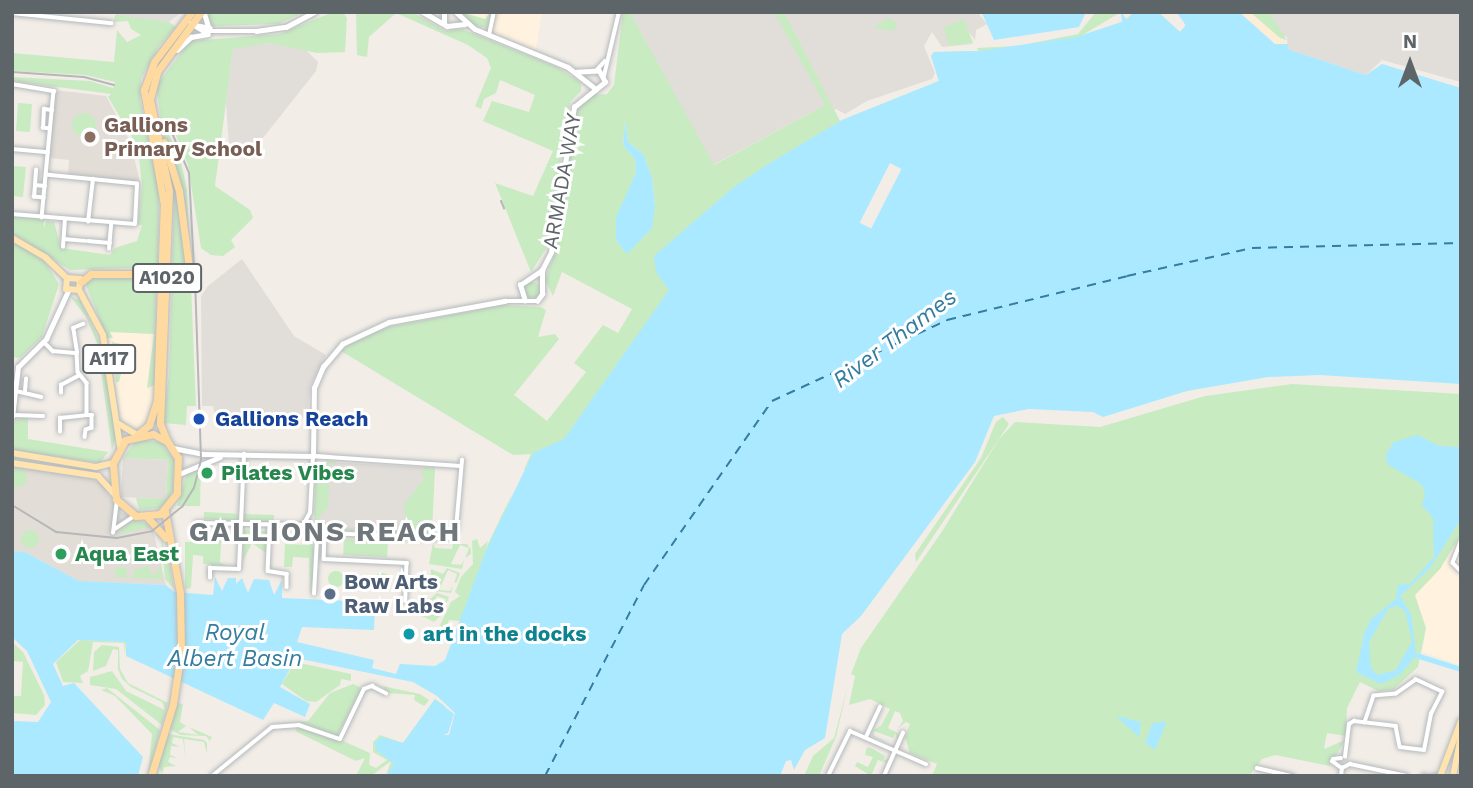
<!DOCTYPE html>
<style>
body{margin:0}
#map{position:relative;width:1473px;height:788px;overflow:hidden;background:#f2ede7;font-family:"Work Sans",sans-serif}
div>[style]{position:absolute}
.commercial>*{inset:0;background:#fff2df}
.industrial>*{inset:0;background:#e1ddd9;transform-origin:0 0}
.education>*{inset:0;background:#e2ddd6}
.green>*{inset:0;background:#c9ebc2;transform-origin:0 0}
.round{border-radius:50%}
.sand>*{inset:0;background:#feedd6}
.water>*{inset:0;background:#aae9ff}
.pier>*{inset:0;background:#f2ede7;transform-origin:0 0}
.canal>*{height:4.5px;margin:-2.25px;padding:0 2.25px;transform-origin:2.25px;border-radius:2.25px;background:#aae9ff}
.ferry>*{height:2px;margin-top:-1px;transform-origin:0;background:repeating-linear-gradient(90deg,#347ca0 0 9px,transparent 0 16px)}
.roads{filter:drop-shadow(0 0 2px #b4b9bc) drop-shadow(0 0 2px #b4b9bc)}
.minor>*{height:3.5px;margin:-1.75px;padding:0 1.75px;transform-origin:1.75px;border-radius:1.75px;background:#fff}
.tertiary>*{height:4.5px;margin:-2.25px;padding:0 2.25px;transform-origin:2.25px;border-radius:2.25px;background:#fff}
.primary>*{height:6px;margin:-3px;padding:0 3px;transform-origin:3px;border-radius:3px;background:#ffe4af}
.trunk>*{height:7px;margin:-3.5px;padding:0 3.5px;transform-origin:3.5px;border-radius:3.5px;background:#ffdaa0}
.tram>*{height:2px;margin:-1px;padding:0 1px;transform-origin:1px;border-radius:1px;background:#b6b7b8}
.bridges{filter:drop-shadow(0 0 2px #f97f00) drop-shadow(0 0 2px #f97f00)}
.trunk-bridge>*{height:7px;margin:-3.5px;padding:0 3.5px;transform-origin:3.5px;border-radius:3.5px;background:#ffdaa0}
.dots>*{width:19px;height:19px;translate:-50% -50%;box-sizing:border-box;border:4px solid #fff;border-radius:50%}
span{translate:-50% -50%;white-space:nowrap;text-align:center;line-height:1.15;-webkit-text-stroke:6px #fff;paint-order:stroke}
.shield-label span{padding:2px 5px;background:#fff;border:2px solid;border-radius:5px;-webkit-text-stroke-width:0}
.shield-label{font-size:19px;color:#5e6569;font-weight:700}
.education-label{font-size:21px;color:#785e54;font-weight:700}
.left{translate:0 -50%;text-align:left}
.street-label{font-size:21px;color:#5e6569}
.transit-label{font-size:21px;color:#164399;font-weight:700}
.leisure-label{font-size:21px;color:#27864d;font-weight:700}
.service-label{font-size:21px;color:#4e5e75;font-weight:700}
.culture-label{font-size:21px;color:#0d838f;font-weight:700}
.water-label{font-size:23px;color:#347ca0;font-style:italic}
.district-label{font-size:28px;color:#6f777b;font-weight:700;letter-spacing:2px}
.frame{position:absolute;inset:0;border:14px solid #5e6569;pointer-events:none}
.north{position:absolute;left:1375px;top:28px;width:70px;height:70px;-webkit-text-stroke:5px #fff;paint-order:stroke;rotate:0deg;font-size:19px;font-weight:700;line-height:28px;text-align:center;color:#5e6569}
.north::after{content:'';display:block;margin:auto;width:24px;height:32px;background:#5e6569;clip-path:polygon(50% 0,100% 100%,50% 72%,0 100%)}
</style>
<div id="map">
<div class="commercial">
<i style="clip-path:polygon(462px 12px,542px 12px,536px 50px,485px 30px)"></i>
<i style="clip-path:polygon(105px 332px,158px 334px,155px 395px,147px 422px,137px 429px,128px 427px,120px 414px)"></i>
<i style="clip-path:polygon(1461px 534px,1461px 665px,1422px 652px,1426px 628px,1414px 596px,1440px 569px)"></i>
</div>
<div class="industrial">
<i style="clip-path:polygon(115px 12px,182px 12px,169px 22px,117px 17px)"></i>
<i style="clip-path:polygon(630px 12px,977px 12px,987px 24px,976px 30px,975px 40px,966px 28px,972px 44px,942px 47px,932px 32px,924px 46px,935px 73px,932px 79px,867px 101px,845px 114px,836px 109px,829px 112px,825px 105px,713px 165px)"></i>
<i style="clip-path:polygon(1269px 12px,1461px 12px,1461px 82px,1382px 60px,1366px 75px,1288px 49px,1287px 37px,1279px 34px)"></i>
<i style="clip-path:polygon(269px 43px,306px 50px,318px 62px,316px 71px,255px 148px,229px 147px,226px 102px,233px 48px)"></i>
<i style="clip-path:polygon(242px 259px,294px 336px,326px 355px,310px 386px,307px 418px,215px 416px,213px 406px,202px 406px,201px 296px,208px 286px)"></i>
<i style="left:123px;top:458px;width:45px;height:39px;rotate:3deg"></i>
<i style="clip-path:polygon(328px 462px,435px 468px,430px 535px,322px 527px,314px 521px,316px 471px)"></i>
</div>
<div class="education">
<i style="clip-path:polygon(55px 90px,106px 96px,130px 141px,140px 182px,68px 175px,69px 160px,49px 158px)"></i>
<i style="clip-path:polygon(12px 467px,89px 478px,102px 484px,118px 511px,152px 526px,166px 585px,79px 581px,25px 552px,12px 551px)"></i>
</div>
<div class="green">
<i style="clip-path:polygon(207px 12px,305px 12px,278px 24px,212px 26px)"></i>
<i style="clip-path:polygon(333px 12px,343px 12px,347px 18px,345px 52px,317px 53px,269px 43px,233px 49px,215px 186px,250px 210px,253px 218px,231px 240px,235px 247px,223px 256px,211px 255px,201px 248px,188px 165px,175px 133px,172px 127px,167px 130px,180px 158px,187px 189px,196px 406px,187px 406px,186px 425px,163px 423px,169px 374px,174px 205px,156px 86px,190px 41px,280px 34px)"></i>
<i style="clip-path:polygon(356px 12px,412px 12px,445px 31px,462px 29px,559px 68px,581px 83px,581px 91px,570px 102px,547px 247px,531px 272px,495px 183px,533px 196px,553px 151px,483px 121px,492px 101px,529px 112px,535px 95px,500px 80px,496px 93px,484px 99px,481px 109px,475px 106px,491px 68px,487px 58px,468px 45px,396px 13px,369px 37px,367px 57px,357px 55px)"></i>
<i style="clip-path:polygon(461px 12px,485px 19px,491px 12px,488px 29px,472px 24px)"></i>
<i style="clip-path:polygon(evenodd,623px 12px,630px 12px,714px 165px,825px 105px,774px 12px,784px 12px,840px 121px,939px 81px,931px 56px,934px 52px,978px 51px,977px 48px,1017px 46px,1078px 34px,1096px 12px,1121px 12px,1081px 36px,1124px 21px,1134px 12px,1158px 12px,1180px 32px,1186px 28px,1184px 22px,1213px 34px,568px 477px,524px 470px,531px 454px,513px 455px,341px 351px,357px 338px,388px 327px,504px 305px,541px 307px,546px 310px,538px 337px,555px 334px,559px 339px,514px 395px,547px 421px,586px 372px,574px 363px,603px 325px,618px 333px,632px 309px,562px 272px,553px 296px,545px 280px,554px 255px,577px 109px,592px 95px,607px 94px,614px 85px,623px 12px,625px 121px,628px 142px,644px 155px,652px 178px,655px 206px,627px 253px,616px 240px,636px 173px,635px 159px,623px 145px,625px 121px)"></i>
<i style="clip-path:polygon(1250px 12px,1269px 12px,1287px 40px,1277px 37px)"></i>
<i style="clip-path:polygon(115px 15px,169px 22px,176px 27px,159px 46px,141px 79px,140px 100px,159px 191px,158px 267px,70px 270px,12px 233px,12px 216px,44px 219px,44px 228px,46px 221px,54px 222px,61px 248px,110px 255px,115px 248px,137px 241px,142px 225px,138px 225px,142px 186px,138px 147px,108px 97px,111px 94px,12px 81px,12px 77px,90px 81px,113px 88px,115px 82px,85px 75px,12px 71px,12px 53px,114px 62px,117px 30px,127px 42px,141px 35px,131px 29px,128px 21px,114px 22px)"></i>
<i style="clip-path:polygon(888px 18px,897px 23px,894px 31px,873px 28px)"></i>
<i style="clip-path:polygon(964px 19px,973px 43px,949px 46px,944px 27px)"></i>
<i style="left:18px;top:103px;width:14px;height:28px;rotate:4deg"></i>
<i class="round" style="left:72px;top:113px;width:24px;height:24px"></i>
<i style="clip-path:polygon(12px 166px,26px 167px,23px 197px,12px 196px)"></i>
<i style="clip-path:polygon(12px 240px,45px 262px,59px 284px,42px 337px,20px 358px,12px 357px)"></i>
<i style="clip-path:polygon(104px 276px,156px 279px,155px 385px,147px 388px,154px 334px,110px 332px,113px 338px,107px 338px,86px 285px,90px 278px)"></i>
<i class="round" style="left:524px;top:282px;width:16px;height:16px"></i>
<i style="clip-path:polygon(70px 296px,80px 300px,100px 342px,117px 432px,112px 450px,97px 343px,86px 317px)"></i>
<i style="clip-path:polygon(112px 342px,121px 344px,116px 345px,115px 358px,123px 366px,119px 382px,116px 382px)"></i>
<i style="clip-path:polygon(1292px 384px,1461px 394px,1461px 534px,1440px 569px,1415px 595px,1426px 628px,1418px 667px,1393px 690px,1378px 691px,1360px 682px,1347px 708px,1346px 736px,1327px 733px,1324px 749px,1345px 740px,1330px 766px,1275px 755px,1262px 759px,1249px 776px,932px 776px,937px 764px,910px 753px,905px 737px,910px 724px,906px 722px,898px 728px,903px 721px,900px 713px,895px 711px,888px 728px,898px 733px,899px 736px,897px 740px,896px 733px,893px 738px,874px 731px,873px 735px,888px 743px,872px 736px,873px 730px,881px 726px,890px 709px,870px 699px,849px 705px,855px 676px,851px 674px,861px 648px,941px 533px,999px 439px,1015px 422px,1100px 427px,1205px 396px)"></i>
<i style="clip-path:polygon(21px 417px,28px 419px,28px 439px,108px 452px,100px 463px,12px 450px,12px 423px)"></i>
<i style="clip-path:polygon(1003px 417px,1009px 424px,916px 562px,915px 554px,981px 458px,996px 422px)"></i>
<i style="clip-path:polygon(137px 439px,161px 442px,174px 460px,173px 490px,165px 505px,159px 508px,139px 510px,136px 498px,166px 499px,168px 460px,123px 458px)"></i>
<i style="clip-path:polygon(328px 461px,337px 462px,331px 464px,330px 472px,322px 472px,321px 483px,329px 484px,328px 507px,318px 518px,326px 528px,407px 531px,404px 505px,425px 477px,421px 476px,424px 467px,435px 468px,432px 532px,443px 532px,446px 524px,452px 530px,442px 535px,330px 529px,321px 527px,314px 522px,316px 472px)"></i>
<i style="clip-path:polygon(201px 468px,200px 506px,177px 506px,187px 473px)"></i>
<i class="round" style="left:9px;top:469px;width:18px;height:18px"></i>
<i style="clip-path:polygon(513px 492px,460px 621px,449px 620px,445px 630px,440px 625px,451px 602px,460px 596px,455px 592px,461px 577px,473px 564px,472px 541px,477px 539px,480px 548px,488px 541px,485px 550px)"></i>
<i style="left:204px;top:512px;width:34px;height:7px;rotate:3deg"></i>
<i style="clip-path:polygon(244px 514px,274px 515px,274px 523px,244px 521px)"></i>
<i style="clip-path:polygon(130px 520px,149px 524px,152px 526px,117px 535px)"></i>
<i style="clip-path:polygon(191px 529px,195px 529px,195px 539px,218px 540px,219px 530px,222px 530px,220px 562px,226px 566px,203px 564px,203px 556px,193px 555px,191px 588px,185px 589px,185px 542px,190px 542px)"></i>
<i style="clip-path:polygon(244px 530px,267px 531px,266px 553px,252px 543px,243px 561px)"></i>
<i class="round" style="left:21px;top:530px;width:18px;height:18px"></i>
<i style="clip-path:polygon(310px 537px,316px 557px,312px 558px,315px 563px,310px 594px,309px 558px,293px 557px,292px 567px,284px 567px,285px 544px,310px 545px)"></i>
<i style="left:344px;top:539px;width:44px;height:16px;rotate:3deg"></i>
<i style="clip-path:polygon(161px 540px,168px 555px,174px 589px,165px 579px)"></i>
<i style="clip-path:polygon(433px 543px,435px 548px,452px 549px,453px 544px,467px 544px,471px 550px,471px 554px,465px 558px,469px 548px,460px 545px,451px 564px,461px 565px,464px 560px,462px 569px,429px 564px)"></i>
<i style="clip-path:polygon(161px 564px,162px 579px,132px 578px,115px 577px,116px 567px,127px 568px,127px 577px,132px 578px,135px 569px,149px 566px,151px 574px,156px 574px)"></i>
<i style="clip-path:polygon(447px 568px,460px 573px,457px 582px,454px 583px,457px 574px,448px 570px,439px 590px,450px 591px,453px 585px,451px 593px,426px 590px,430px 589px,431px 569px,443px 574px)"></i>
<i class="round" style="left:328px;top:571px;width:16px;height:16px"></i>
<i class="round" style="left:374px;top:573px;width:16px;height:16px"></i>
<i style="clip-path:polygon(437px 593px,449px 597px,444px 609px,446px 599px,437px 596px,429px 615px,444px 612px,434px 622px,420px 615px,421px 594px,430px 599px)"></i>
<i style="clip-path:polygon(80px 640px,126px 642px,125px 655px,124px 643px,93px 642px,88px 671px,80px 676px,83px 683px,63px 682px,56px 662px)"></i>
<i style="clip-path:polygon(13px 643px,23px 652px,44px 695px,45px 705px,36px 715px,12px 713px,12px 696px,21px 696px,23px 662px,12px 661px)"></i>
<i style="clip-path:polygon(102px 645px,119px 647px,120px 669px,128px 683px,168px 703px,162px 725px,116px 689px,90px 685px,90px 677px,112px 671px,126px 691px,165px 710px,162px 702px,131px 687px,122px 679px,118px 669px,118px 650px,113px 649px,106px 666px,93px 671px,94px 652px)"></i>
<i style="clip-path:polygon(295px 662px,351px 674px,351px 681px,341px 679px,340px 685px,316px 702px,306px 701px,282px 684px)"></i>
<i style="clip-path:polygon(353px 684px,362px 688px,337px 736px,299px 722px,272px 724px,308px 721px,330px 693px)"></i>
<i style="clip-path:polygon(848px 685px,836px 737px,819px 776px,804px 776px,813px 756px,834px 738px)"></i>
<i style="clip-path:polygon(382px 686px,420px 694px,429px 700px,424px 706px,414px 700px,415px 695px,388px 693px)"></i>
<i style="clip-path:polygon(107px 688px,160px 730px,148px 776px,152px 734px,115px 696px,101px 690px)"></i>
<i style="clip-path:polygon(435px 699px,445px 706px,386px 776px,391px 761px,371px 776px,356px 776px,365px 758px,356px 761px,295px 731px,298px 727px,343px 741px,370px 753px,369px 765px,376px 768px,387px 760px,373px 752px,373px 742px,380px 735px,403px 743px)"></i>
<i style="clip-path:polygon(177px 703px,183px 704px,180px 722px,186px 726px,178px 732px,198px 735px,189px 727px,212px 737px,210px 741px,206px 736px,181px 735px,169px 729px)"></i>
<i style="clip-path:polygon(168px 734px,204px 740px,207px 743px,207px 754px,204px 742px,184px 739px,186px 761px,183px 739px,173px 737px,172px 743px,180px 747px,171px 746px,170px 755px,178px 758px,170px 757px,168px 762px,176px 766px,164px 767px,162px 774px,158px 765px)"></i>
<i style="clip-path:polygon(867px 747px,871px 748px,885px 756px,883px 761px,888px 759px,887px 763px,878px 760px,871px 776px,855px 766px,857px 762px,868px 767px,873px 757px,865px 755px)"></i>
</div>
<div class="sand">
<i style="clip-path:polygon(1239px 12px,1250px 12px,1287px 44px,1275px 44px)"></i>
</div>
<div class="water">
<i style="clip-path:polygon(1086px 12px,1079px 27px,994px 40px,982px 13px)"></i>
<i style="clip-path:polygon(1121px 12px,1127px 20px,1134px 12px,1158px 12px,1180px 32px,1186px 25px,1176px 12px,1239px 12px,1275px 44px,1288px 44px,1288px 49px,1366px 75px,1382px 64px,1461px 88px,1461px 384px,1320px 375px,1268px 377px,1187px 391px,1103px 417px,1093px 412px,1029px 409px,994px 416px,975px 462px,861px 616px,842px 634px,825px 738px,805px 750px,794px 770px,791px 760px,786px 761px,780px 776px,386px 776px,394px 764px,376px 750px,375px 742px,382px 737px,403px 743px,435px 699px,454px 714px,448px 733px,443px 735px,449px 735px,455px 713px,437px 696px,413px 682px,296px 658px,280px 687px,310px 704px,305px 717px,274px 703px,263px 720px,126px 656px,126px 642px,78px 640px,53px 664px,63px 686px,74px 683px,143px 757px,138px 776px,12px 776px,12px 721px,38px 722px,51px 702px,27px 651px,12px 637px,12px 551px,25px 552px,79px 581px,166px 585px,174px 592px,213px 595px,215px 577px,222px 591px,228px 578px,236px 578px,236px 584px,242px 578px,248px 593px,254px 579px,269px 580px,274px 595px,282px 580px,282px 598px,375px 602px,374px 630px,302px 627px,297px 642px,374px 660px,372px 668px,396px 674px,400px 664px,435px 666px,445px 660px,486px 550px,533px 453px,564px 439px,669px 290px,656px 272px,654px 256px,734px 187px,765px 166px,842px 120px,939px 81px,931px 56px,934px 52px,979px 51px,1076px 37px,1122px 22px)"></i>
<i style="clip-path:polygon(625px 120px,628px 142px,644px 155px,652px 178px,655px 206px,652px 228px,627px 254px,616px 240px,616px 217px,636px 173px,635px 159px,623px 145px)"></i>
<i style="clip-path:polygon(evenodd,1418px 435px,1439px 446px,1461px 447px,1461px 519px,1430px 568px,1400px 596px,1411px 614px,1416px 655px,1400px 675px,1381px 684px,1356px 672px,1364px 634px,1371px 619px,1396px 599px,1398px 585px,1410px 584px,1434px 557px,1433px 518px,1422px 505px,1425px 493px,1421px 484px,1387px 464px,1386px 454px,1394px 442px,1418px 435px,1397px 606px,1405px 611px,1412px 641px,1396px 670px,1377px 675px,1371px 668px,1369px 642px,1388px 609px,1397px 606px)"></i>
<i style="clip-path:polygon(1116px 716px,1141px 722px,1139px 737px)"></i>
<i style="clip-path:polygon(1164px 721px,1166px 724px,1155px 750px,1145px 743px,1152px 724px)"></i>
</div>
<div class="pier">
<i style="left:890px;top:163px;width:13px;height:67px;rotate:27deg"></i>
</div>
<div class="canal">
<i style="left:1416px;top:655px;width:47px;rotate:17.3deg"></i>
</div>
<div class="ferry">
<i style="left:545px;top:776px;width:215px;rotate:-62.6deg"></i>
<i style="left:644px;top:585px;width:224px;rotate:-55.2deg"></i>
<i style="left:772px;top:401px;width:193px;rotate:-24.8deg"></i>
<i style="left:947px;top:320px;width:185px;rotate:-13.7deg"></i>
<i style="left:1127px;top:276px;width:128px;rotate:-12.6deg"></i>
<i style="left:1252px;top:248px;width:209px;rotate:-1.4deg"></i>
</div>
<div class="roads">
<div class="minor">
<i style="left:12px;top:13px;width:100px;rotate:5.8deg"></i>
<i style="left:489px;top:35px;width:24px;rotate:-78deg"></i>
<i style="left:596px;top:71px;width:13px;rotate:-48deg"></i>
<i style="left:604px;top:76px;width:66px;rotate:-76.8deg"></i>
<i style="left:12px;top:84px;width:43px;rotate:9.5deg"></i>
<i style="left:54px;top:91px;width:127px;rotate:95.4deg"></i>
<i style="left:50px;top:129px;width:7px;rotate:-172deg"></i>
<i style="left:43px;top:128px;width:19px;rotate:-87deg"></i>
<i style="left:44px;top:109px;width:8px;rotate:7deg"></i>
<i style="left:12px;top:149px;width:36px;rotate:5deg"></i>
<i style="left:35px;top:185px;width:15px;rotate:-86deg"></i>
<i style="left:44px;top:198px;width:10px;rotate:-174deg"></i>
<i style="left:34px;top:197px;width:12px;rotate:-85deg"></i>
<i style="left:35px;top:185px;width:10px;rotate:6deg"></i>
<i style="left:12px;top:214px;width:123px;rotate:4.6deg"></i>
<i style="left:135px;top:224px;width:40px;rotate:-87.1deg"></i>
<i style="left:137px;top:184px;width:91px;rotate:-174.4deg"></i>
<i style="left:88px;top:222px;width:43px;rotate:-83.4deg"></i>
<i style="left:64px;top:239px;width:21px;rotate:5deg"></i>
<i style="left:88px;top:241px;width:22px;rotate:5deg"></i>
<i style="left:63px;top:247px;width:27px;rotate:-86deg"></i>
<i style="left:109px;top:249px;width:25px;rotate:-85deg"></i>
<i style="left:44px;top:342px;width:13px;rotate:45deg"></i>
<i style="left:53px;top:351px;width:24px;rotate:5deg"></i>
<i style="left:77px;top:353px;width:19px;rotate:87deg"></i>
<i style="left:78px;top:372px;width:14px;rotate:51deg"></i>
<i style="left:87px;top:383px;width:32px;rotate:90deg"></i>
<i style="left:87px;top:415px;width:5px"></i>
<i style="left:92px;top:415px;width:13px;rotate:90deg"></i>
<i style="left:92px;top:428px;width:6px;rotate:162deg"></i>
<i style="left:86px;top:430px;width:7px;rotate:98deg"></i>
<i style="left:77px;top:352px;width:24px;rotate:-99deg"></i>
<i style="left:73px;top:328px;width:11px;rotate:-22deg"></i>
<i style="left:16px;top:391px;width:26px;rotate:13deg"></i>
<i style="left:25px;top:391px;width:12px;rotate:-85deg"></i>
<i style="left:61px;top:393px;width:8px;rotate:-90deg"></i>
<i style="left:61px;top:385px;width:21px;rotate:-28deg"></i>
<i style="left:14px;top:415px;width:29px;rotate:2deg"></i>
<i style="left:60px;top:432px;width:14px;rotate:-90deg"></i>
<i style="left:60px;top:418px;width:27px;rotate:-6deg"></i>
<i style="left:313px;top:456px;width:148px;rotate:3.9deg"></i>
<i style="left:313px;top:456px;width:17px;rotate:3deg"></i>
<i style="left:307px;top:521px;width:22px;rotate:34deg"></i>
<i style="left:325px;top:533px;width:124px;rotate:2.3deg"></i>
<i style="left:449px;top:538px;width:11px;rotate:-52deg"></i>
<i style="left:456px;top:529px;width:69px;rotate:-85deg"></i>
<i style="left:196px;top:523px;width:107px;rotate:1.1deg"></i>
<i style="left:303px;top:525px;width:14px;rotate:-60deg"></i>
<i style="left:310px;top:513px;width:57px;rotate:-87deg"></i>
<i style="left:270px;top:526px;width:45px;rotate:92.5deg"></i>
<i style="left:268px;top:571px;width:19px;rotate:9deg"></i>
<i style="left:287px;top:574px;width:13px;rotate:90deg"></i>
<i style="left:115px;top:529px;width:23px;rotate:-34deg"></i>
<i style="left:113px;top:533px;width:32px;rotate:-83deg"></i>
<i style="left:325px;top:533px;width:26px;rotate:92deg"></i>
<i style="left:324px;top:559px;width:83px;rotate:2.8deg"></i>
<i style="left:407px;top:563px;width:38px;rotate:92deg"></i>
<i style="left:1461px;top:542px;width:22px;rotate:111deg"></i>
<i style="left:1453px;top:563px;width:11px;rotate:45deg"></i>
<i style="left:210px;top:578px;width:10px;rotate:-90deg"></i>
<i style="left:210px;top:568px;width:29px;rotate:2deg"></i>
<i style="left:239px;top:569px;width:115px;rotate:-87.5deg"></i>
<i style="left:314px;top:594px;width:55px;rotate:-86.9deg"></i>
<i style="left:866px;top:737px;width:33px;rotate:-65deg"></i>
<i style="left:1345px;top:757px;width:33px;rotate:-83deg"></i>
<i style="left:1349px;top:724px;width:6px;rotate:-31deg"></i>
<i style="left:1354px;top:721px;width:42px;rotate:6.8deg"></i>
<i style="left:1396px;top:726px;width:21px;rotate:79deg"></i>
<i style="left:1400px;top:747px;width:24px;rotate:7deg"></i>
<i style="left:1424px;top:750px;width:37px;rotate:-79deg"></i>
<i style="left:1431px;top:714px;width:25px;rotate:-63deg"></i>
<i style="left:1442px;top:692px;width:29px;rotate:-155deg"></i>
<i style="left:1416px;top:680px;width:24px;rotate:145deg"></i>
<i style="left:1396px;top:694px;width:22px;rotate:175deg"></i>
<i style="left:1374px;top:696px;width:28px;rotate:109deg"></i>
<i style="left:1333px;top:759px;width:8px;rotate:-7deg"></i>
<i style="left:1332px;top:761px;width:12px;rotate:35deg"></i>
<i style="left:1342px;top:768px;width:9px;rotate:-27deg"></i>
<i style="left:1350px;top:764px;width:58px;rotate:11.9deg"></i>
<i style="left:1257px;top:768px;width:37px;rotate:13deg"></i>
<i style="left:212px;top:776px;width:77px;rotate:-39.2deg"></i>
<i style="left:272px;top:727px;width:27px;rotate:-4deg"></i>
<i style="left:299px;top:725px;width:43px;rotate:18.9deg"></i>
<i style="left:340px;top:739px;width:55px;rotate:-64.4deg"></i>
<i style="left:364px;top:689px;width:9px;rotate:-21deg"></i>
<i style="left:372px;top:686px;width:16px;rotate:27deg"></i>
<i style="left:828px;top:776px;width:50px;rotate:-63.9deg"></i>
<i style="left:850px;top:731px;width:83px;rotate:23.5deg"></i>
<i style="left:884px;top:776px;width:47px;rotate:-66.2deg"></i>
<i style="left:1341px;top:776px;width:8px;rotate:-83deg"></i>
<i style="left:1423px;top:776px;width:3px"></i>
<i style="left:1432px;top:776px;width:5px"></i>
</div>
<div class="tertiary">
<i style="left:204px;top:12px;width:17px;rotate:73deg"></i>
<i style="left:423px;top:12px;width:28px;rotate:30deg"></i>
<i style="left:447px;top:26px;width:18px;rotate:-6deg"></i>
<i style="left:456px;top:12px;width:25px;rotate:42deg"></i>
<i style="left:475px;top:29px;width:100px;rotate:22.2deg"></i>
<i style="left:568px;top:67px;width:36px;rotate:38deg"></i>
<i style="left:191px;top:23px;width:15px;rotate:32deg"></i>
<i style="left:204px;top:31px;width:52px"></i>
<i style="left:256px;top:31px;width:30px;rotate:-8deg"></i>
<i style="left:286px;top:27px;width:32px;rotate:-28deg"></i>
<i style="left:444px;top:24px;width:12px;rotate:-90deg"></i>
<i style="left:195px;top:25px;width:15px;rotate:11deg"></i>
<i style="left:177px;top:50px;width:19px;rotate:-43deg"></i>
<i style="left:191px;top:37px;width:17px;rotate:-10deg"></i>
<i style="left:525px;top:301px;width:17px;rotate:-107deg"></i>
<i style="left:520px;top:285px;width:27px;rotate:-34deg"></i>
<i style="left:542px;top:270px;width:20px;rotate:-63deg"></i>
<i style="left:551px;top:252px;width:147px;rotate:-81deg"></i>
<i style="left:574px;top:107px;width:40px;rotate:-39deg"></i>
<i style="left:605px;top:82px;width:13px;rotate:-119deg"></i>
<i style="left:599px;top:71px;width:22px;rotate:177deg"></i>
<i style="left:12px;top:417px;width:50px;rotate:-83.2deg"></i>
<i style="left:18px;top:367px;width:40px;rotate:-45deg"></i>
<i style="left:46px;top:339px;width:53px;rotate:-65.4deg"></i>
<i style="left:173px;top:448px;width:31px;rotate:11deg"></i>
<i style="left:203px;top:454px;width:110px;rotate:1deg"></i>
<i style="left:313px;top:456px;width:68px;rotate:-89.2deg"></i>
<i style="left:314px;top:388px;width:23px;rotate:-67deg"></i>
<i style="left:323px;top:367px;width:30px;rotate:-50deg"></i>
<i style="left:342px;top:344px;width:52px;rotate:-25.1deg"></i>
<i style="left:389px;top:322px;width:118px;rotate:-10.3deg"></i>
<i style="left:505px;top:301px;width:32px"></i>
<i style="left:537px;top:301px;width:9px;rotate:-54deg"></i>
<i style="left:542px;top:294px;width:24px;rotate:-90deg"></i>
<i style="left:179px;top:474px;width:44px;rotate:-22.5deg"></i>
</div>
<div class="primary">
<i style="left:12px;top:238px;width:39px;rotate:30deg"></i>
<i style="left:46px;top:258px;width:29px;rotate:44deg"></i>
<i style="left:67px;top:278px;width:13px;rotate:4deg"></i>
<i style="left:80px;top:279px;width:11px;rotate:95deg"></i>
<i style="left:79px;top:290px;width:51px;rotate:61.9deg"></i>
<i style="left:103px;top:335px;width:112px;rotate:81.3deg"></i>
<i style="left:67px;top:278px;width:11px;rotate:95deg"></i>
<i style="left:66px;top:289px;width:13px;rotate:4deg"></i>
<i style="left:119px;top:424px;width:21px;rotate:31deg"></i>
<i style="left:12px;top:453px;width:85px;rotate:9.5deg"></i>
<i style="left:96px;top:467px;width:17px;rotate:-13deg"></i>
<i style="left:12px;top:463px;width:87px;rotate:8.6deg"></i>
<i style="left:98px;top:476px;width:25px;rotate:48deg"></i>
<i style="left:1441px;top:774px;width:57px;rotate:-69.3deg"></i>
<i style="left:1453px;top:776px;width:41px;rotate:-78.7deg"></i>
</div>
<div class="trunk">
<i style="left:164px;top:142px;width:51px;rotate:73deg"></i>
<i style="left:179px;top:191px;width:78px;rotate:82.6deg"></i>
<i style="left:189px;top:268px;width:5px;rotate:101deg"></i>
<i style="left:188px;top:273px;width:11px;rotate:170deg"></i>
<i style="left:81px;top:282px;width:13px;rotate:-39deg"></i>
<i style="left:91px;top:274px;width:47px"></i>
<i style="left:153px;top:434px;width:16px;rotate:27deg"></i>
<i style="left:167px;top:441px;width:20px;rotate:57deg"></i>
<i style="left:178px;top:458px;width:35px;rotate:92deg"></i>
<i style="left:177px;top:493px;width:27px;rotate:129deg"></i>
<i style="left:160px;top:514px;width:24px;rotate:175deg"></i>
<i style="left:136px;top:516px;width:26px;rotate:-140deg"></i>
<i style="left:116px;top:499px;width:36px;rotate:-95deg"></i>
<i style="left:113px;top:463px;width:26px;rotate:-62deg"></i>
<i style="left:125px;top:440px;width:29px;rotate:-12deg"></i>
<i style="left:137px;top:435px;width:16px;rotate:-40deg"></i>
<i style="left:149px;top:425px;width:25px;rotate:-72deg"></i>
<i style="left:157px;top:401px;width:196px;rotate:-88deg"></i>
<i style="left:164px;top:205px;width:117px;rotate:-99.9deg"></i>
<i style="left:144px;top:90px;width:30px;rotate:-70deg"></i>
<i style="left:154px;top:62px;width:63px;rotate:-52.8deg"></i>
<i style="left:167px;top:441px;width:18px;rotate:-112deg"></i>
<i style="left:160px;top:424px;width:233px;rotate:-87.8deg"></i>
<i style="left:169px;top:191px;width:94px;rotate:-101.7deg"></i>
<i style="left:150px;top:99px;width:28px;rotate:-75deg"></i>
<i style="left:157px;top:72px;width:74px;rotate:-53.7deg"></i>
<i style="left:147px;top:517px;width:28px;rotate:48deg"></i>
<i style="left:151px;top:776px;width:75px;rotate:-73deg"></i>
<i style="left:173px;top:704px;width:54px;rotate:-81.4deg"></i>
<i style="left:181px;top:651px;width:58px;rotate:-91deg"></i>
<i style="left:180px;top:593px;width:83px;rotate:-100.4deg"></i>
</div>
</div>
<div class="tram">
<i style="left:12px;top:72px;width:72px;rotate:4deg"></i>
<i style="left:84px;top:77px;width:31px;rotate:15deg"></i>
<i style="left:170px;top:128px;width:49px;rotate:67.1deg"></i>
<i style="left:189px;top:173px;width:95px;rotate:87deg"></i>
<i style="left:501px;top:201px;width:8px;rotate:67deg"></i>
<i style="left:12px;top:505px;width:52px;rotate:31.5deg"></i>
<i style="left:56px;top:532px;width:61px;rotate:5.6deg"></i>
<i style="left:117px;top:538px;width:36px;rotate:-11deg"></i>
<i style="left:152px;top:531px;width:38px;rotate:-39deg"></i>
<i style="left:182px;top:507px;width:22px;rotate:-58deg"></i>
<i style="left:194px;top:488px;width:30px;rotate:-76deg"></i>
<i style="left:201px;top:459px;width:179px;rotate:-91.9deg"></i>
</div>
<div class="bridges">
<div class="trunk-bridge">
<i style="left:138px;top:274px;width:39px;rotate:1deg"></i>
</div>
</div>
<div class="dots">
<i style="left:90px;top:137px;background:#8d6e63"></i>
<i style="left:199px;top:419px;background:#1a4fb4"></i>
<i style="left:207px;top:473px;background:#2e9e5b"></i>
<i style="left:61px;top:554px;background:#2e9e5b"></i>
<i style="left:330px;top:594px;background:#5c6f8a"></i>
<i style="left:409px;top:634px;background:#0f9aa8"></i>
</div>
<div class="shield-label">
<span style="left:167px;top:278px">A1020</span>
<span style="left:109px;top:359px">A117</span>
</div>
<div class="education-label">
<span class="left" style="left:104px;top:137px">Gallions<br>Primary School</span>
</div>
<div class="street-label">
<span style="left:562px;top:181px;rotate:-80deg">ARMADA WAY</span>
</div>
<div class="transit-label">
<span class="left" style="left:215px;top:419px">Gallions Reach</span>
</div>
<div class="leisure-label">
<span class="left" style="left:221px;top:473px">Pilates Vibes</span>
<span class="left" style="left:75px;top:554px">Aqua East</span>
</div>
<div class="service-label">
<span class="left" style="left:344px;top:594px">Bow Arts<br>Raw Labs</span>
</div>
<div class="culture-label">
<span class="left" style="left:423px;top:634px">art in the docks</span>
</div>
<div class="water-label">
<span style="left:895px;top:339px;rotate:-37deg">River Thames</span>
<span style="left:235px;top:646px">Royal<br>Albert Basin</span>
</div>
<div class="district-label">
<span style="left:325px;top:532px">GALLIONS REACH</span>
</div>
<div class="frame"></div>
<div class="north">N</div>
</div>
